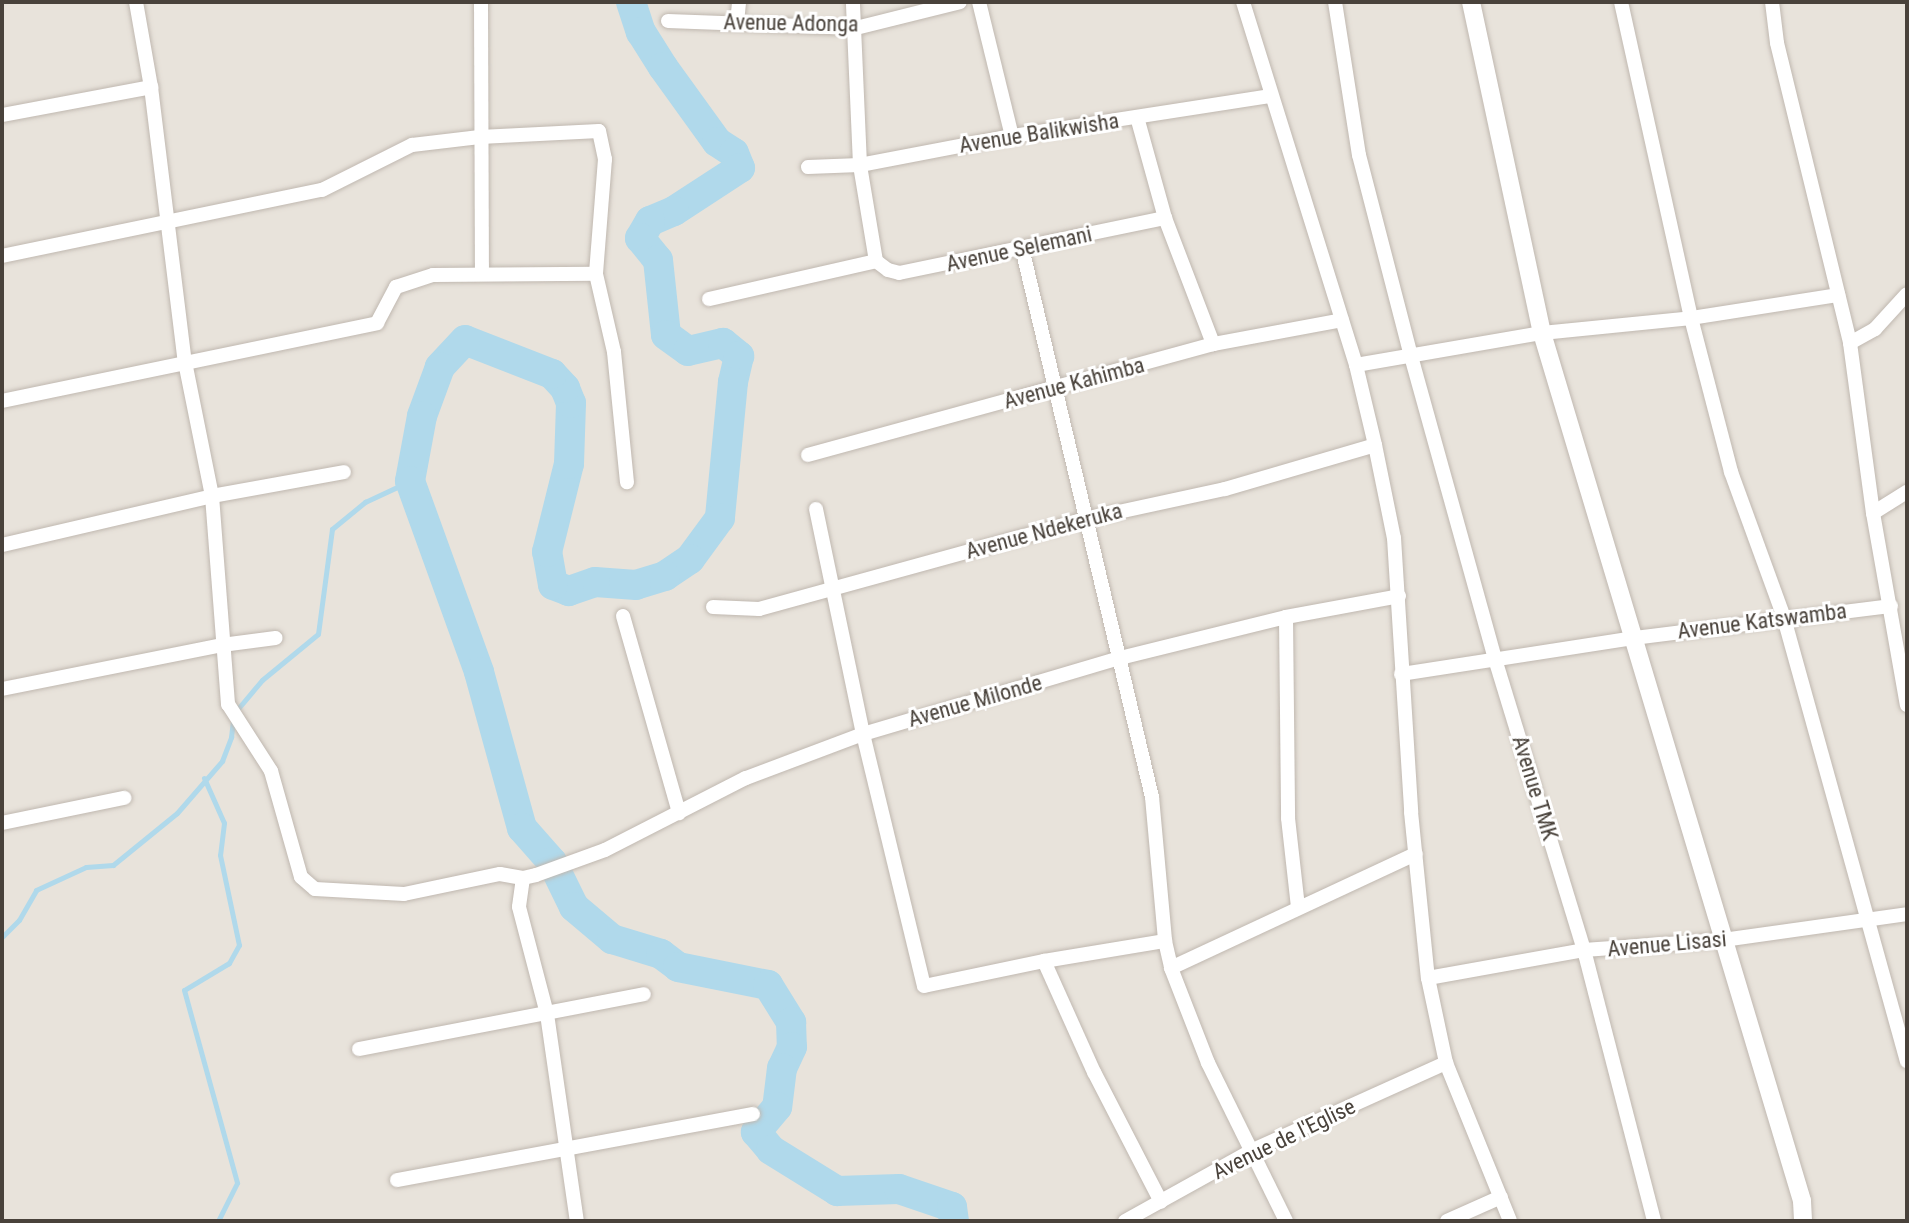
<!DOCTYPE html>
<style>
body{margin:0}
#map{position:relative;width:1909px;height:1223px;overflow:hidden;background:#f5f2ed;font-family:"Roboto Condensed",sans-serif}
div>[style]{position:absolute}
.residential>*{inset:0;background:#e8e3db;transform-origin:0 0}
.stream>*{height:5px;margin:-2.5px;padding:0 2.5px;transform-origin:2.5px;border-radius:2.5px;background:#b0d9eb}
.river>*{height:30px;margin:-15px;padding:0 15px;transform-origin:15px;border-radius:15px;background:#b0d9eb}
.roads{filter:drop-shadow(0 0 2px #c0b8b0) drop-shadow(0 0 2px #c0b8b0)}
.minor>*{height:14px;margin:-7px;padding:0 7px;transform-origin:7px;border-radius:7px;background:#fff}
.tertiary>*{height:18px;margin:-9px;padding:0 9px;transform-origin:9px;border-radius:9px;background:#fff}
span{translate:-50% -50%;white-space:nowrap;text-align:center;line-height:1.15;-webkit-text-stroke:6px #fff;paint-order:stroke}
.street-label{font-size:22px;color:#49423b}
.frame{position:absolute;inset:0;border:4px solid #49423b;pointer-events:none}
</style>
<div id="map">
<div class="residential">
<i style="left:2px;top:2px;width:1905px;height:1219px"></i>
</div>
<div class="stream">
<i style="left:236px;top:711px;width:40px;rotate:-50deg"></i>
<i style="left:262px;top:680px;width:72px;rotate:-39.4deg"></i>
<i style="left:318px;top:634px;width:106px;rotate:-82.4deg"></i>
<i style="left:332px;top:529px;width:43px;rotate:-39.3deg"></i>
<i style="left:365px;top:502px;width:50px;rotate:-25deg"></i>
<i style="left:204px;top:778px;width:49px;rotate:66deg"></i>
<i style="left:224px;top:823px;width:32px;rotate:97deg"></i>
<i style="left:220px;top:855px;width:92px;rotate:78.1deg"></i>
<i style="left:239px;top:945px;width:21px;rotate:119deg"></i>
<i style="left:229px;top:963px;width:52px;rotate:149deg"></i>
<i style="left:184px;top:990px;width:200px;rotate:74.6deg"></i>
<i style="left:237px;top:1183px;width:42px;rotate:116.6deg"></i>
<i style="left:2px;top:937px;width:24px;rotate:-45deg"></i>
<i style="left:19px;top:920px;width:34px;rotate:-60deg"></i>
<i style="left:36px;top:890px;width:55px;rotate:-24.7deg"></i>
<i style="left:86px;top:867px;width:27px;rotate:-4deg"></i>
<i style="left:113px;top:865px;width:82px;rotate:-39.1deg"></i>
<i style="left:177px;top:813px;width:69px;rotate:-49.1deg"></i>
<i style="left:222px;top:761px;width:26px;rotate:-69deg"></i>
<i style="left:231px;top:737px;width:17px;rotate:-83deg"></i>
</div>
<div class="river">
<i style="left:631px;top:2px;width:32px;rotate:72deg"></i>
<i style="left:641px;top:32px;width:41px;rotate:57.8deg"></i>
<i style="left:663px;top:67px;width:92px;rotate:54.2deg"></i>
<i style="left:717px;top:142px;width:20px;rotate:33deg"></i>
<i style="left:734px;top:153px;width:16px;rotate:68deg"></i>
<i style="left:740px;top:168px;width:79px;rotate:146.9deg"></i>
<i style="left:674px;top:211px;width:26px;rotate:157deg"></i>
<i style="left:650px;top:221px;width:20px;rotate:120deg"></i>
<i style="left:640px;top:238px;width:28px;rotate:51deg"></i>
<i style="left:658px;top:260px;width:75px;rotate:83.9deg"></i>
<i style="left:666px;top:335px;width:27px;rotate:36deg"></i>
<i style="left:688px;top:351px;width:36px;rotate:-13deg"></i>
<i style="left:723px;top:343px;width:21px;rotate:39deg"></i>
<i style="left:739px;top:356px;width:27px;rotate:103deg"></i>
<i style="left:733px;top:382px;width:137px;rotate:95.5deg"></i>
<i style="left:720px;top:518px;width:51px;rotate:126.2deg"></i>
<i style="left:690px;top:559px;width:30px;rotate:146deg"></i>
<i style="left:665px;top:576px;width:30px;rotate:163deg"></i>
<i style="left:636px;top:585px;width:41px;rotate:-175.8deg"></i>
<i style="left:595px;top:582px;width:28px;rotate:161deg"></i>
<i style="left:569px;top:591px;width:17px;rotate:-159deg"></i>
<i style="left:553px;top:585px;width:34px;rotate:-100deg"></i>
<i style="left:547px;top:552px;width:91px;rotate:-76deg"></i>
<i style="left:569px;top:464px;width:61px;rotate:-88.1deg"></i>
<i style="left:571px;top:403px;width:16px;rotate:-112deg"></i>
<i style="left:565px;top:388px;width:19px;rotate:-133deg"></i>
<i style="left:552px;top:374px;width:93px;rotate:-158.7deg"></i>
<i style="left:465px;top:340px;width:37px;rotate:133deg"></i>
<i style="left:440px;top:367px;width:52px;rotate:110.2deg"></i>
<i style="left:422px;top:416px;width:66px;rotate:100.5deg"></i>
<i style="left:410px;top:481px;width:203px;rotate:70.1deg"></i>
<i style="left:479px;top:672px;width:162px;rotate:74.6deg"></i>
<i style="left:522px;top:828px;width:45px;rotate:48.6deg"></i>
<i style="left:552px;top:862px;width:50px;rotate:63.9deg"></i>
<i style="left:574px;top:907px;width:50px;rotate:40.1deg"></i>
<i style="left:612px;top:939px;width:51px;rotate:17deg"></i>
<i style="left:661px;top:954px;width:21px;rotate:37deg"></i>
<i style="left:678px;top:967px;width:92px;rotate:11.3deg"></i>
<i style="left:768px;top:985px;width:44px;rotate:58.1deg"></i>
<i style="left:791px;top:1022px;width:25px;rotate:88deg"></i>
<i style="left:792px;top:1047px;width:23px;rotate:115deg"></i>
<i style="left:782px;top:1068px;width:39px;rotate:97deg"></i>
<i style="left:777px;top:1107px;width:33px;rotate:130deg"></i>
<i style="left:756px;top:1132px;width:23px;rotate:50deg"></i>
<i style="left:771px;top:1150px;width:78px;rotate:31.8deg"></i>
<i style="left:837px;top:1191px;width:62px;rotate:-1.8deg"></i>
<i style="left:899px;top:1189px;width:56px;rotate:18.8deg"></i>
<i style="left:952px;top:1207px;width:14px;rotate:82deg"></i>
</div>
<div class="roads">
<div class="minor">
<i style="left:136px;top:2px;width:86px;rotate:80deg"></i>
<i style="left:151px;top:87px;width:277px;rotate:83deg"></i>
<i style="left:185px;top:362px;width:137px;rotate:78.6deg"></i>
<i style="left:212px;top:496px;width:209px;rotate:85.6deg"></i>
<i style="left:228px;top:704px;width:80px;rotate:57.3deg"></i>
<i style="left:271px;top:771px;width:110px;rotate:74.2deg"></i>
<i style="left:301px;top:877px;width:18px;rotate:41deg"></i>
<i style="left:315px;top:889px;width:89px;rotate:3.2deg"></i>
<i style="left:404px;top:894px;width:98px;rotate:-11.8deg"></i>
<i style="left:500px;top:874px;width:23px;rotate:10deg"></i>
<i style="left:523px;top:878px;width:13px;rotate:-13deg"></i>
<i style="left:536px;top:875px;width:73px;rotate:-19.9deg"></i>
<i style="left:605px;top:850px;width:158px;rotate:-27.1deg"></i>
<i style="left:746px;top:778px;width:125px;rotate:-20.6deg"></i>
<i style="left:863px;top:734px;width:268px;rotate:-16.5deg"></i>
<i style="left:1120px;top:658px;width:171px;rotate:-13.9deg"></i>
<i style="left:1286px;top:617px;width:115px;rotate:-10.5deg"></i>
<i style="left:481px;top:2px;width:272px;rotate:89.8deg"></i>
<i style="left:979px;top:2px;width:138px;rotate:76.2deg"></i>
<i style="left:1243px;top:2px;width:380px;rotate:72.7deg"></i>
<i style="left:1356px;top:365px;width:82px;rotate:76.6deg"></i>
<i style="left:1375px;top:445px;width:95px;rotate:78.5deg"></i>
<i style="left:1394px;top:538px;width:275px;rotate:86.4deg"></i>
<i style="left:1411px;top:812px;width:167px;rotate:84.2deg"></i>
<i style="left:1428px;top:978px;width:87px;rotate:78deg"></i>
<i style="left:1446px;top:1063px;width:170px;rotate:67.9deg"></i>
<i style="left:1335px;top:2px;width:155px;rotate:81.1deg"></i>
<i style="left:1359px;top:155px;width:208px;rotate:75.5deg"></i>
<i style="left:1411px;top:356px;width:314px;rotate:74.5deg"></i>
<i style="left:1495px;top:659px;width:304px;rotate:73deg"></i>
<i style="left:1584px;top:950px;width:280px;rotate:75.5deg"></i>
<i style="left:1621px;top:2px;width:324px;rotate:77.5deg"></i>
<i style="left:1691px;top:318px;width:159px;rotate:75.4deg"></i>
<i style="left:1731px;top:472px;width:155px;rotate:70deg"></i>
<i style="left:1784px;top:618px;width:460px;rotate:74.5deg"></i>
<i style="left:1772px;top:2px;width:41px;rotate:83deg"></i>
<i style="left:1777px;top:43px;width:309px;rotate:76.3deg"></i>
<i style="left:1850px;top:343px;width:172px;rotate:82.3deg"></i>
<i style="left:1873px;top:513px;width:195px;rotate:80deg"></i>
<i style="left:668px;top:21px;width:188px;rotate:2.1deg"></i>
<i style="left:856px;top:28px;width:107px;rotate:-14deg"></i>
<i style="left:737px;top:22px;width:20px;rotate:-84deg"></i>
<i style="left:2px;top:115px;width:152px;rotate:-10.6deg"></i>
<i style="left:1137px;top:117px;width:105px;rotate:74.5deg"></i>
<i style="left:1165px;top:218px;width:135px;rotate:69.1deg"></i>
<i style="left:808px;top:167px;width:52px;rotate:-2.2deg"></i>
<i style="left:860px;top:165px;width:155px;rotate:-10.8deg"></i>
<i style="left:1012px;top:136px;width:260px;rotate:-8.8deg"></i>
<i style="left:1022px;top:248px;width:564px;rotate:76.68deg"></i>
<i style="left:1152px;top:797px;width:145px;rotate:84.8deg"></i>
<i style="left:1165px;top:941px;width:28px;rotate:77deg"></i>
<i style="left:1171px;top:968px;width:102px;rotate:68.7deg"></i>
<i style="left:1208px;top:1063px;width:176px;rotate:63.7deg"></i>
<i style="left:2px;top:256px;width:327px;rotate:-11.7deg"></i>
<i style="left:322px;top:190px;width:101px;rotate:-26.6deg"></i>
<i style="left:412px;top:145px;width:68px;rotate:-6.7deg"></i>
<i style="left:480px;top:137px;width:119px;rotate:-2.9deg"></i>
<i style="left:599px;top:131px;width:29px;rotate:78deg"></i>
<i style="left:605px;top:159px;width:115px;rotate:94.5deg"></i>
<i style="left:596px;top:274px;width:80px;rotate:77deg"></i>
<i style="left:614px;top:352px;width:131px;rotate:84.3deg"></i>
<i style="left:876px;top:261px;width:15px;rotate:37deg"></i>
<i style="left:888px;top:270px;width:11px;rotate:15deg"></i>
<i style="left:899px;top:273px;width:272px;rotate:-11.7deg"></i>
<i style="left:709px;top:299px;width:171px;rotate:-12.8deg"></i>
<i style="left:876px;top:261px;width:97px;rotate:-99.5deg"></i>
<i style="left:860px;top:165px;width:163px;rotate:-92.5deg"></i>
<i style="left:1850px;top:343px;width:29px;rotate:-29deg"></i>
<i style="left:1875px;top:329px;width:47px;rotate:-47.6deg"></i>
<i style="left:1356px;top:365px;width:189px;rotate:-9.8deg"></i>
<i style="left:1542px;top:333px;width:150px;rotate:-5.7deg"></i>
<i style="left:1691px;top:318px;width:149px;rotate:-8.9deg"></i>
<i style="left:2px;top:401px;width:383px;rotate:-11.7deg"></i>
<i style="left:377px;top:323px;width:41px;rotate:-62.2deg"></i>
<i style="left:396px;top:287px;width:39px;rotate:-18deg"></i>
<i style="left:433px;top:275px;width:163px;rotate:-0.4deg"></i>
<i style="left:808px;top:455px;width:420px;rotate:-15.3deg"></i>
<i style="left:1213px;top:344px;width:131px;rotate:-10.5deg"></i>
<i style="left:816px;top:509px;width:230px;rotate:78.2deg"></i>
<i style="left:863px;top:734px;width:259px;rotate:76.4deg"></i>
<i style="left:924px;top:986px;width:123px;rotate:-11.8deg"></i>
<i style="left:1044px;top:961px;width:123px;rotate:-9.4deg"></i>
<i style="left:1873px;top:513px;width:40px;rotate:-32deg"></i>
<i style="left:2px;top:545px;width:216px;rotate:-13.1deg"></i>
<i style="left:212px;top:496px;width:134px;rotate:-10.3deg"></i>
<i style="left:713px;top:607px;width:46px;rotate:2.5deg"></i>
<i style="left:759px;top:609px;width:339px;rotate:-15.4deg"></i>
<i style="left:1086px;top:519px;width:142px;rotate:-12.2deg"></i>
<i style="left:1225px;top:489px;width:156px;rotate:-16.3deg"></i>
<i style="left:623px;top:616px;width:205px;rotate:74.1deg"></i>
<i style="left:1286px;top:617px;width:201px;rotate:89.4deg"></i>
<i style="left:1288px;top:818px;width:90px;rotate:83.6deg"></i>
<i style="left:1401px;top:674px;width:236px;rotate:-8.8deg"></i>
<i style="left:1634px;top:638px;width:259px;rotate:-7.1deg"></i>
<i style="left:2px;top:689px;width:224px;rotate:-11.3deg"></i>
<i style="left:222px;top:645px;width:54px;rotate:-7.4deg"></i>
<i style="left:2px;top:823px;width:125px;rotate:-11.6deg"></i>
<i style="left:523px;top:878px;width:29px;rotate:98deg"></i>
<i style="left:519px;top:907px;width:111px;rotate:75.3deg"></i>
<i style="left:547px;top:1014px;width:209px;rotate:81.8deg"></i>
<i style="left:1044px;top:961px;width:122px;rotate:65.8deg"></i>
<i style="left:1094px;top:1072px;width:146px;rotate:62.7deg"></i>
<i style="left:1171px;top:968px;width:270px;rotate:-25deg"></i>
<i style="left:1428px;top:978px;width:158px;rotate:-10.2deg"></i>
<i style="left:1584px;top:950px;width:139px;rotate:-4.1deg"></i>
<i style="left:1723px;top:940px;width:186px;rotate:-8deg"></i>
<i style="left:359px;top:1049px;width:290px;rotate:-10.9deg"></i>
<i style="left:397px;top:1180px;width:362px;rotate:-10.5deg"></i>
<i style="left:1125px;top:1221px;width:146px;rotate:-29deg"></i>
<i style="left:1253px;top:1150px;width:212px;rotate:-24.3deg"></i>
<i style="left:1447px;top:1221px;width:59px;rotate:-24deg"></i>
</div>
<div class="tertiary">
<i style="left:1471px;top:2px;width:339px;rotate:77.9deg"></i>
<i style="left:1542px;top:333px;width:906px;rotate:73.32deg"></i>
<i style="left:1802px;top:1201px;width:20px;rotate:87deg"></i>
</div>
</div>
<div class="street-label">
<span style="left:791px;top:23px;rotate:1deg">Avenue Adonga</span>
<span style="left:1039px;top:133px;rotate:-9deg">Avenue Balikwisha</span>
<span style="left:1019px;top:249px;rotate:-12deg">Avenue Selemani</span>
<span style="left:1074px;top:383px;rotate:-15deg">Avenue Kahimba</span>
<span style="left:1044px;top:531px;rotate:-15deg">Avenue Ndekeruka</span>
<span style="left:1762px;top:621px;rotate:-7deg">Avenue Katswamba</span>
<span style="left:975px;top:701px;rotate:-16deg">Avenue Milonde</span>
<span style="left:1535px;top:788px;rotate:73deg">Avenue TMK</span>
<span style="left:1667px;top:944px;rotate:-5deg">Avenue Lisasi</span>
<span style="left:1284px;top:1139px;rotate:-26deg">Avenue de l'Eglise</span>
</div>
<div class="frame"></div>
</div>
